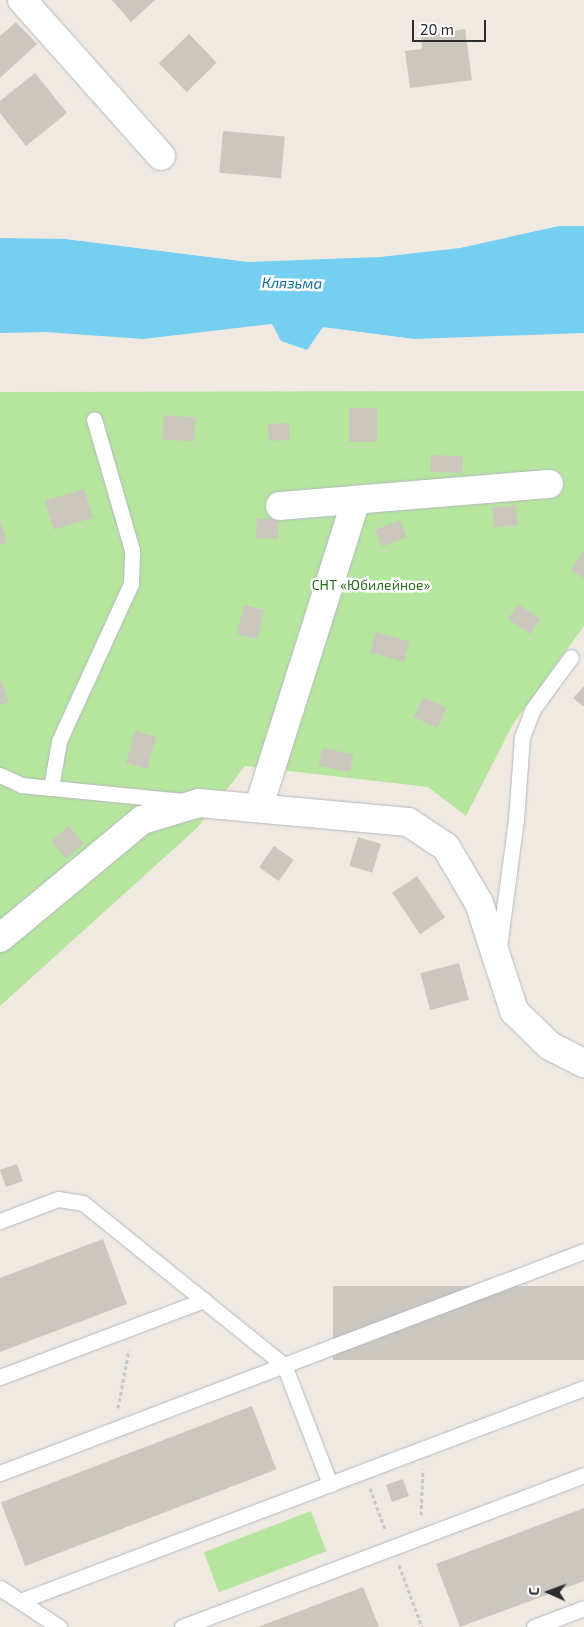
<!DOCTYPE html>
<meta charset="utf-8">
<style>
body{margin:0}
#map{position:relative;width:584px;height:1627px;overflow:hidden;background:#efe9e1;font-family:"Exo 2",sans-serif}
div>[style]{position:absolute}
.green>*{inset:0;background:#b6e59e;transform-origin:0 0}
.water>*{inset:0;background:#75cff0}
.building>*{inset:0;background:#cbc7bf;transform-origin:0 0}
.path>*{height:3px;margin-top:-1.5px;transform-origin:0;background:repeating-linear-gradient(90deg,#c9c9c9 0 4px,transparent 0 6.5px)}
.roads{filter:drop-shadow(0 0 1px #b4b7c1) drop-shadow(0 0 1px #b4b7c1)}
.service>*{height:15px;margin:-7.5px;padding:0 7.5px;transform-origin:7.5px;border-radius:7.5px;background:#fff}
.minor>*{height:28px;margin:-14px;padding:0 14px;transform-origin:14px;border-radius:14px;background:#fff}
span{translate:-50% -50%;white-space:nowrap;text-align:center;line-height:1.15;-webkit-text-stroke:5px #fff;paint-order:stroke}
.park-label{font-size:14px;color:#2c6e1b}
.water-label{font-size:15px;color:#0d6fa3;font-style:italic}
.north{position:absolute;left:524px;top:1567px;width:50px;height:50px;-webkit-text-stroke:4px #fff;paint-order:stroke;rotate:272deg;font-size:14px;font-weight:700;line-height:20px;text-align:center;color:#2e2e2e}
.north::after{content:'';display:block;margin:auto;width:18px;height:22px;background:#2e2e2e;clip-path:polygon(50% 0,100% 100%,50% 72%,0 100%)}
.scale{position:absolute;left:412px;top:20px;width:74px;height:22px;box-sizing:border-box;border:2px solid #2e2e2e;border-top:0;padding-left:6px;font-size:15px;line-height:18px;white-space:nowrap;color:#2e2e2e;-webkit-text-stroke:4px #fff;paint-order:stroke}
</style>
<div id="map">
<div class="green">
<i style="clip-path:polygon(584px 391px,584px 626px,513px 724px,466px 816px,428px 787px,245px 766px,197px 828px,0 1006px,0 392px)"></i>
<i style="left:311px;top:1511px;width:43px;height:115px;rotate:69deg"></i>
</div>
<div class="water">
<i style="clip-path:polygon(559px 226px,584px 226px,584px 333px,414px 339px,323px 327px,307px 350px,281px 341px,272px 324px,143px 339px,45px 332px,0 333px,0 238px,65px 239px,248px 262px,380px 257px,460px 248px)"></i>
</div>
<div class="building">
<i style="clip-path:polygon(112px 0,155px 0,131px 22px)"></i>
<i style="clip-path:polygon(16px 22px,37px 44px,0 78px,0 36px)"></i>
<i style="clip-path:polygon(465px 29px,472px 80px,410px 88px,405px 51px,422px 49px,421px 36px)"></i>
<i style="left:189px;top:34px;width:40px;height:42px;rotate:46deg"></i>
<i style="clip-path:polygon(35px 73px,67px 113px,26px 146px,0 113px,0 101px)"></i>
<i style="left:223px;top:131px;width:62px;height:42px;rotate:5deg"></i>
<i style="left:349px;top:408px;width:28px;height:34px"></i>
<i style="left:164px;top:415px;width:32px;height:24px;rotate:5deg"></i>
<i style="left:289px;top:423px;width:17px;height:21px;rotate:87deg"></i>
<i style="left:431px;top:455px;width:32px;height:17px;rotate:2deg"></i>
<i style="left:84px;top:489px;width:30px;height:41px;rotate:73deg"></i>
<i style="left:516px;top:505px;width:20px;height:24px;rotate:84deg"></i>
<i style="left:257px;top:518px;width:22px;height:20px;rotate:3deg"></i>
<i style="left:400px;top:520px;width:18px;height:27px;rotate:68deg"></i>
<i style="clip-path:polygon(0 521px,7px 543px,0 545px)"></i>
<i style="clip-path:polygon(584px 550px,584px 579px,571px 570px)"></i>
<i style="left:518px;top:604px;width:27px;height:18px;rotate:34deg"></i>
<i style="left:244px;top:605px;width:21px;height:30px;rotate:14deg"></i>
<i style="left:376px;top:632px;width:35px;height:21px;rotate:16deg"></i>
<i style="clip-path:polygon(0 678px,9px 702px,0 705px)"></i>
<i style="clip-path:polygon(584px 686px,584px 707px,573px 698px)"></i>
<i style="left:423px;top:697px;width:26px;height:22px;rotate:25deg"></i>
<i style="left:135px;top:731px;width:22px;height:33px;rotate:16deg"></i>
<i style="left:322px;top:748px;width:32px;height:18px;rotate:11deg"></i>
<i style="left:69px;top:826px;width:23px;height:23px;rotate:50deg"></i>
<i style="left:358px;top:837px;width:24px;height:30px;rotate:17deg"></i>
<i style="left:274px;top:846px;width:24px;height:26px;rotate:35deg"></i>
<i style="left:417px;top:876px;width:50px;height:30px;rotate:56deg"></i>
<i style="left:459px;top:963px;width:38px;height:40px;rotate:75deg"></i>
<i style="left:17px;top:1164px;width:18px;height:18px;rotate:71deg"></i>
<i style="clip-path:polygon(103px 1239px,127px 1304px,0 1352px,0 1278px)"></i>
<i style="left:584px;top:1286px;width:74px;height:251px;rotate:90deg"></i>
<i style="left:252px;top:1406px;width:68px;height:269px;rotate:69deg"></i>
<i style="left:403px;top:1479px;width:18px;height:18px;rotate:71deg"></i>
<i style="clip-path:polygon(584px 1508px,584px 1581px,460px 1627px,436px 1564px)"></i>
<i style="clip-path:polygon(363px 1587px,379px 1627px,258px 1627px)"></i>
</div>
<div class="path">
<i style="left:118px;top:1408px;width:59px;rotate:-79.3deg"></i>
<i style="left:370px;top:1488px;width:44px;rotate:69.9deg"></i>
<i style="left:421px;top:1515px;width:46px;rotate:-87.5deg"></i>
<i style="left:399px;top:1565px;width:66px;rotate:69.6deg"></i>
</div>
<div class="roads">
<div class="service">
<i style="left:0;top:775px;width:23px;rotate:25deg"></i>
<i style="left:21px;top:785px;width:163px;rotate:5.6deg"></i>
<i style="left:51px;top:788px;width:48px;rotate:-80.3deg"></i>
<i style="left:59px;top:741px;width:173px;rotate:-65.4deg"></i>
<i style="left:131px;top:584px;width:34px;rotate:-88deg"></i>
<i style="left:132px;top:550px;width:136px;rotate:-106.2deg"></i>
<i style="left:499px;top:947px;width:128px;rotate:-82.4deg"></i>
<i style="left:516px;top:820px;width:83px;rotate:-85.9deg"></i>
<i style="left:522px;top:737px;width:30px;rotate:-69deg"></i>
<i style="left:533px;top:709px;width:64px;rotate:-53.8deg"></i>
<i style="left:0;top:1221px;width:62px;rotate:-20.8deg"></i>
<i style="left:58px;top:1199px;width:25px;rotate:9deg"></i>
<i style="left:83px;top:1203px;width:258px;rotate:38.9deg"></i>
<i style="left:284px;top:1365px;width:128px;rotate:68.9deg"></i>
<i style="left:0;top:1377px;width:218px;rotate:-20.7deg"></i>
<i style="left:0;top:1473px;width:625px;rotate:-20.81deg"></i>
<i style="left:0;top:1588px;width:71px;rotate:33.5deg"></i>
<i style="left:20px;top:1601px;width:603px;rotate:-20.69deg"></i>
<i style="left:182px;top:1627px;width:430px;rotate:-20.7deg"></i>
<i style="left:534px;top:1627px;width:53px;rotate:-20.8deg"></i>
</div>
<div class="minor">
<i style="left:22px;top:0;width:209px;rotate:48.3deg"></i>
<i style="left:280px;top:506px;width:270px;rotate:-4.7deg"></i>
<i style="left:259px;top:806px;width:321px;rotate:-72.4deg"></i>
<i style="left:0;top:938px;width:185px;rotate:-39.7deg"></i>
<i style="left:142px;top:820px;width:59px;rotate:-16.6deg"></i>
<i style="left:199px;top:803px;width:210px;rotate:5.2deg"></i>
<i style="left:408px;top:822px;width:45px;rotate:33.3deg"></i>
<i style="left:446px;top:847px;width:65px;rotate:59.5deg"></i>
<i style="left:479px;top:903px;width:114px;rotate:72deg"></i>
<i style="left:514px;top:1011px;width:50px;rotate:44.2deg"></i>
<i style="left:550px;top:1046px;width:38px;rotate:27deg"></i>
</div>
</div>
<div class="park-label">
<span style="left:371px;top:585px">СНТ «Юбилейное»</span>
</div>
<div class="water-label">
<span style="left:292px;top:283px;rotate:1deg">Клязьма</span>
</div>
<div class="north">С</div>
<div class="scale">20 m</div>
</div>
